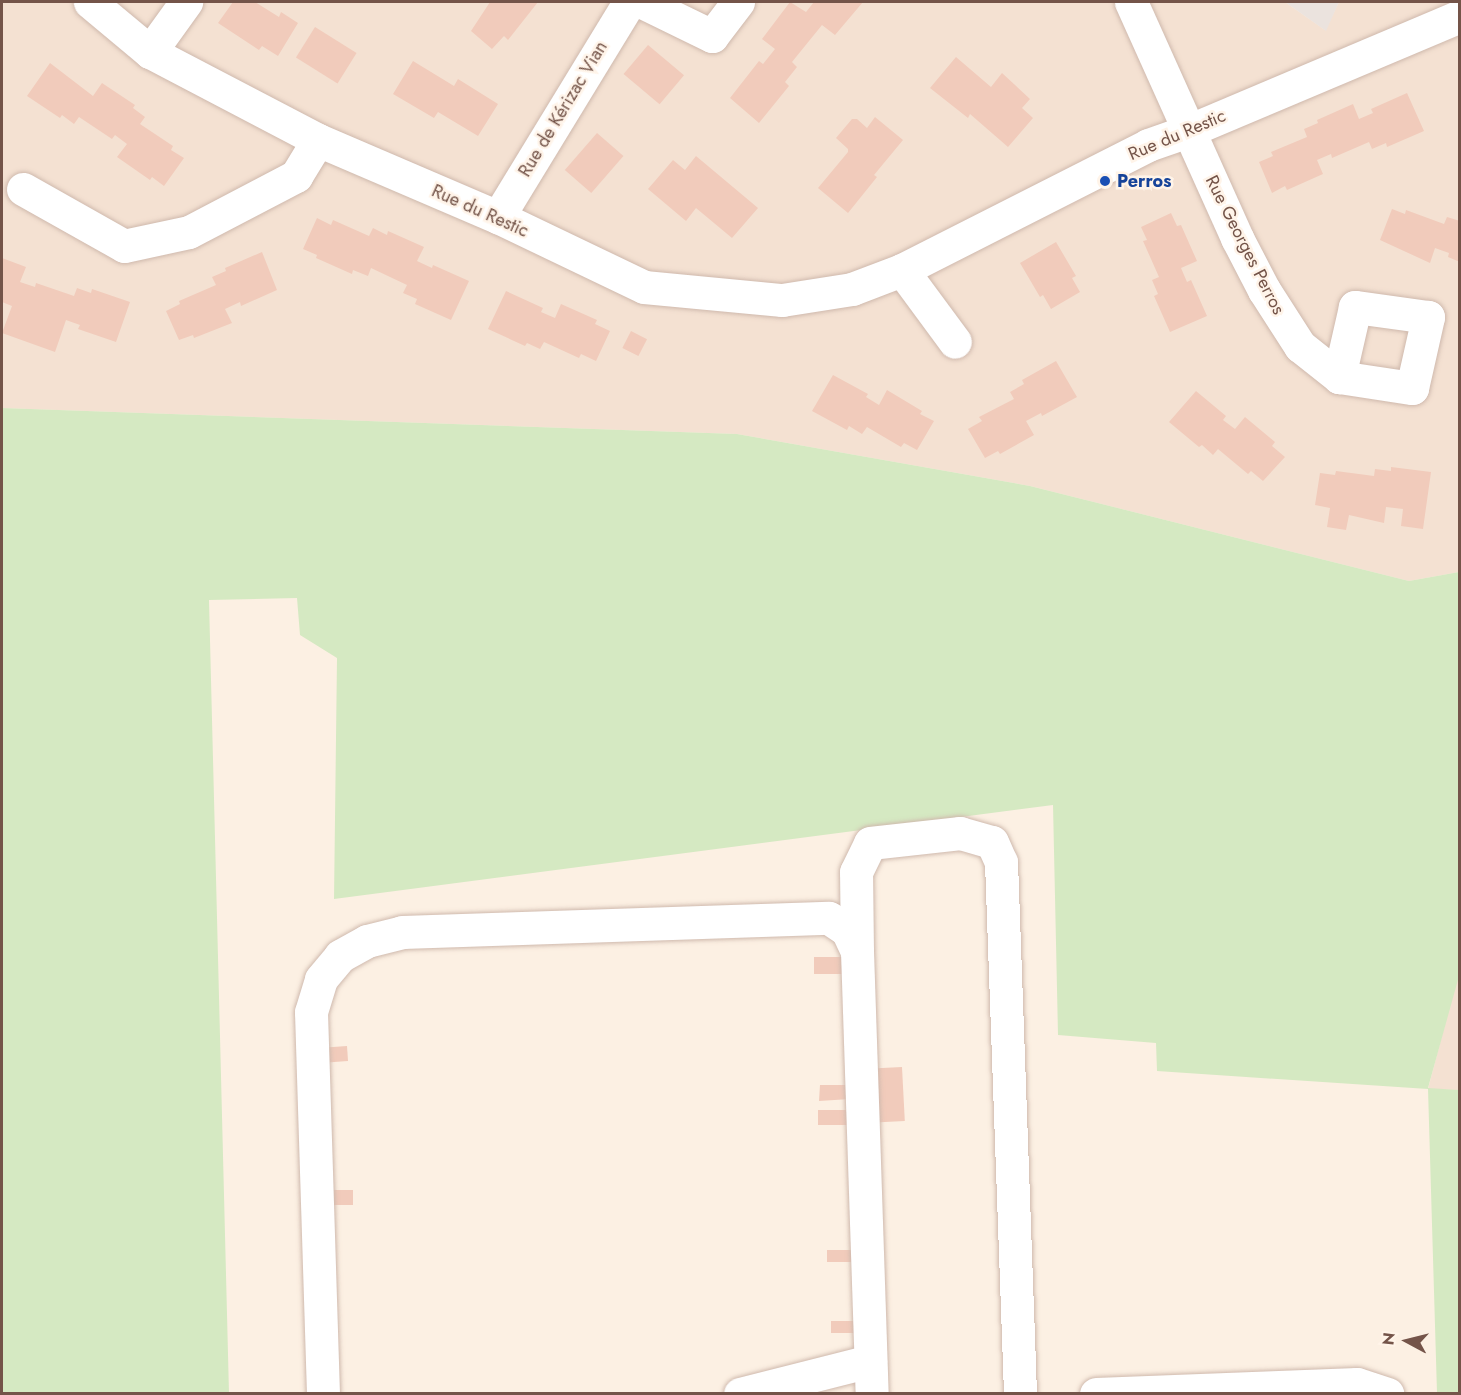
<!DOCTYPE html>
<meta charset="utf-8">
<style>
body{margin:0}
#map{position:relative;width:1461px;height:1395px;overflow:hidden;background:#fcf0e3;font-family:Jost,sans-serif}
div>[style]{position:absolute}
.residential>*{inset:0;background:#f4e1d2}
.industrial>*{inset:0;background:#ebe3de}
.green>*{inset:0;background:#d5e9c2}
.building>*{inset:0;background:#f1cbbb;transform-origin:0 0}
.roads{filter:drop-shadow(0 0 2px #cfb9ad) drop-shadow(0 0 2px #cfb9ad)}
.minor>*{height:33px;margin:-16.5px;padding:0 16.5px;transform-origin:16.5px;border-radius:16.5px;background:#fff}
.dots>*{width:16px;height:16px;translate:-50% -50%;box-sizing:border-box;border:3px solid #fff4e9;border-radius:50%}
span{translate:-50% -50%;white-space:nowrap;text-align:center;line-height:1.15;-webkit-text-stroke:5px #fff4e9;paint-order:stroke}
.street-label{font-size:18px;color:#745449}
.transit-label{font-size:18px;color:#164399;font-weight:700}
.left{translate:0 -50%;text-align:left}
.frame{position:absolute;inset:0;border:3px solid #745449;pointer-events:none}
.north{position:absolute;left:1377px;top:1311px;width:60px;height:60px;-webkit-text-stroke:4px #fff4e9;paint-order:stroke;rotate:277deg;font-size:16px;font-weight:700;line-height:24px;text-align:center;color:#745449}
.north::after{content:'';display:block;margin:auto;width:21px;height:27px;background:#745449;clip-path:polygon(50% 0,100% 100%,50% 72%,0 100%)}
</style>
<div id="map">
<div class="residential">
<i style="clip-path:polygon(2px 2px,1285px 2px,1325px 30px,1339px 2px,1459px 2px,1459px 572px,1409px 581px,1030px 486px,737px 434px,2px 408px)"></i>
<i style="clip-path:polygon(1459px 971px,1459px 1090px,1428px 1089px)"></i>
</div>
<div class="industrial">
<i style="clip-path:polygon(1285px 2px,1339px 2px,1326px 31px)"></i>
</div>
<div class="green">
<i style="clip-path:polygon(2px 408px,737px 434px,1030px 486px,1409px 581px,1459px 572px,1459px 976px,1428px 1088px,1459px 1090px,1459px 1393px,1437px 1393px,1428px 1089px,1157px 1071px,1156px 1043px,1058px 1035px,1053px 805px,334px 899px,337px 658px,300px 635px,297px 598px,209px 600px,229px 1393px,2px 1394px)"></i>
</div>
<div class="building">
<i style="clip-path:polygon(233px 2px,255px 2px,279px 17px,281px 12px,298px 23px,278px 56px,262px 46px,259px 50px,218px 23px)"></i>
<i style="clip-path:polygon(490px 2px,538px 2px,508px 40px,504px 36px,492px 49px,471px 31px)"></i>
<i style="clip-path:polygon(790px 2px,806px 12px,814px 2px,863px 2px,835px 35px,822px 25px,792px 62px,797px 67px,785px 82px,789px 86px,759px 123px,730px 98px,759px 61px,763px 64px,775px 49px,762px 39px)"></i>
<i style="left:315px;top:27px;width:49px;height:36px;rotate:32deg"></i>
<i style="left:648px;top:45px;width:47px;height:38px;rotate:40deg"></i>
<i style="clip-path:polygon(956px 57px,991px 87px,1002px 73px,1030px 99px,1022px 108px,1033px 118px,1008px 147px,970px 114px,968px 118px,930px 88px)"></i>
<i style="clip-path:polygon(413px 61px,454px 86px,458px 79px,498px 104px,478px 136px,438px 112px,434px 118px,393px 94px)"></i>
<i style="clip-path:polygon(50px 63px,93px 96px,102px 83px,135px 105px,133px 108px,145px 117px,140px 124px,173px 146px,171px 150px,184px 158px,164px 186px,152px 177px,150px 180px,117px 157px,127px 144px,115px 135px,112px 139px,79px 117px,74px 124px,62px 115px,60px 118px,27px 96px)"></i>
<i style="clip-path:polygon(1407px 93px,1424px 131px,1387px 147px,1386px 143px,1372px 149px,1369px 142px,1332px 158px,1331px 154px,1317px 160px,1323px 174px,1287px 190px,1285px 186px,1272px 193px,1259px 162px,1273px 156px,1271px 152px,1307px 137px,1304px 129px,1318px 123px,1317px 120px,1353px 104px,1359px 119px,1373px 113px,1371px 109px)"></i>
<i style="clip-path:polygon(875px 117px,903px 140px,874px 175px,877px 177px,848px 213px,818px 188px,848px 152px,848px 149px,836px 138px,852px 119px,857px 119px,867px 128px)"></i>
<i style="left:597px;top:133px;width:35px;height:49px;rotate:41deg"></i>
<i style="clip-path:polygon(696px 156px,758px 208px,732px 238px,696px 208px,686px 221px,648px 189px,673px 160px,685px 170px)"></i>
<i style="clip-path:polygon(1392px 209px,1405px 214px,1406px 210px,1444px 224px,1447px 217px,1460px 221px,1460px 262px,1448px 257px,1449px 253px,1435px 248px,1430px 263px,1380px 240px)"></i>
<i style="clip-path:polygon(1171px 213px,1177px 226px,1181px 225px,1197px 261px,1181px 268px,1187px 282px,1191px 280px,1207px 316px,1170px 332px,1154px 296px,1158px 294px,1152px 280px,1159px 277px,1143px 241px,1147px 240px,1141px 227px)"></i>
<i style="clip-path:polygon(317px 218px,331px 225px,333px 220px,369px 236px,373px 228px,387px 235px,388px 231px,424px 247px,417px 261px,432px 268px,433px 265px,469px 281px,451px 320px,415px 304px,417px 299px,403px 293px,407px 285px,371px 268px,368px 276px,353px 270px,352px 274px,316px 258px,317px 255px,303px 249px)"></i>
<i style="clip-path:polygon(1056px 242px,1076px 276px,1072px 278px,1080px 292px,1051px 309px,1043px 295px,1040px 297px,1020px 263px)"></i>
<i style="clip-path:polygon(262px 252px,277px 290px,241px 306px,240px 302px,225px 309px,232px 323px,194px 338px,193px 335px,179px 340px,166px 311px,180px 304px,179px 301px,216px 285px,212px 277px,226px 271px,225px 268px)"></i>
<i style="clip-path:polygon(2px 258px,26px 267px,20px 282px,35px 287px,36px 283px,74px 296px,77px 288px,91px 293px,92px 289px,130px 302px,116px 342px,78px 329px,80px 325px,66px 320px,55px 352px,2px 333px,12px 306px,2px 302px)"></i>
<i style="clip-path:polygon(506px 291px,543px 308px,541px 312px,555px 318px,561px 304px,597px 320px,595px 324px,610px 331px,596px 361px,581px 354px,579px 358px,544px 342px,540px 349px,527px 343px,525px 346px,488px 329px)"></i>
<i style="left:631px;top:331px;width:18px;height:19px;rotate:27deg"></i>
<i style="clip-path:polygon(1056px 361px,1077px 397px,1042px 416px,1041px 413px,1026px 421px,1034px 435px,1000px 454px,998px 451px,985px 458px,968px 429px,982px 421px,979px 417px,1014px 399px,1010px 392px,1024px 384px,1022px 380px)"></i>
<i style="clip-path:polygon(833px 375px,868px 394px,866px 397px,879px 405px,887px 390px,922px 411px,920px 414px,934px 421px,917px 450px,904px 443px,901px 447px,867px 427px,862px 434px,849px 426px,847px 430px,812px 411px)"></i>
<i style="clip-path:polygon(1196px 391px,1226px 416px,1223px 420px,1235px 429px,1245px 417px,1275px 442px,1272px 446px,1285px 457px,1263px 481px,1251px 471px,1248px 474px,1218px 449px,1213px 455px,1202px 445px,1199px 447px,1169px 422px)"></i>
<i style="clip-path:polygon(1391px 467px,1431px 472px,1423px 529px,1401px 526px,1403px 509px,1386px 507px,1384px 523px,1349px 515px,1346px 530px,1327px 527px,1330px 508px,1315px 505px,1320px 473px,1335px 475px,1336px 471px,1374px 476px,1375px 469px,1391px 471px)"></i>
<i style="left:814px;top:957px;width:32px;height:17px"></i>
<i style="left:347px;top:1046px;width:15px;height:28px;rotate:86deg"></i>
<i style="left:902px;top:1067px;width:54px;height:25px;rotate:87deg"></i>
<i style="clip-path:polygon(820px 1085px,849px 1085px,850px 1099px,819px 1101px)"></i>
<i style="left:818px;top:1110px;width:32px;height:15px"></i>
<i style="left:353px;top:1190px;width:15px;height:29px;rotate:90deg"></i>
<i style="left:827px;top:1250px;width:28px;height:12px"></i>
<i style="left:856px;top:1321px;width:12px;height:25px;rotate:90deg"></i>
</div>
<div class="roads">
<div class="minor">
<i style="left:90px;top:2px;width:78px;rotate:39.8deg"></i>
<i style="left:150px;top:52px;width:190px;rotate:27.6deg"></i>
<i style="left:318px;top:140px;width:196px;rotate:23.2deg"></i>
<i style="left:498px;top:217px;width:162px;rotate:25.6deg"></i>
<i style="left:644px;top:287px;width:139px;rotate:5.4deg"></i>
<i style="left:782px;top:300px;width:71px;rotate:-8.9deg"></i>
<i style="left:852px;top:289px;width:53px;rotate:-20.8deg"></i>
<i style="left:902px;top:270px;width:276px;rotate:-26.9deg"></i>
<i style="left:1148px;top:145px;width:42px;rotate:-19.3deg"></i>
<i style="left:1188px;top:131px;width:295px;rotate:-22.9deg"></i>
<i style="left:642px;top:2px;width:78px;rotate:25.9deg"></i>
<i style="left:712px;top:36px;width:43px;rotate:-52.6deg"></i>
<i style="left:1131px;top:2px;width:259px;rotate:65.8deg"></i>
<i style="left:1237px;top:238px;width:59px;rotate:62.6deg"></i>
<i style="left:1264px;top:290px;width:67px;rotate:57.3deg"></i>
<i style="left:1300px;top:346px;width:50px;rotate:38.5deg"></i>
<i style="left:1339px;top:377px;width:74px;rotate:8.6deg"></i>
<i style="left:1412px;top:388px;width:73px;rotate:-77.3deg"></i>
<i style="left:1428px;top:317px;width:74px;rotate:-172.2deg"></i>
<i style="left:1355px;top:307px;width:72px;rotate:102.9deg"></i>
<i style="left:150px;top:52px;width:62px;rotate:-54.2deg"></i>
<i style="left:23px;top:189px;width:116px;rotate:29.4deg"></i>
<i style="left:124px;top:246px;width:66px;rotate:-12.2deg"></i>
<i style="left:189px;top:232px;width:121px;rotate:-27.6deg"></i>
<i style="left:296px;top:176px;width:42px;rotate:-58.6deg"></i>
<i style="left:498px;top:217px;width:252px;rotate:-58.6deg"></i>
<i style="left:902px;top:270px;width:89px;rotate:53.6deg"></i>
<i style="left:857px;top:951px;width:79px;rotate:-90.7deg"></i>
<i style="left:856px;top:872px;width:32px;rotate:-64deg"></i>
<i style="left:870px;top:843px;width:91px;rotate:-6.3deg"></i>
<i style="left:960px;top:833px;width:33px;rotate:16deg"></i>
<i style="left:992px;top:842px;width:22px;rotate:66deg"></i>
<i style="left:1001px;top:862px;width:532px;rotate:87.95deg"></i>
<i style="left:323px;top:1394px;width:382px;rotate:-91.8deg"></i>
<i style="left:311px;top:1012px;width:34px;rotate:-73deg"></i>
<i style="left:321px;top:979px;width:30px;rotate:-50deg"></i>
<i style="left:340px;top:956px;width:31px;rotate:-29deg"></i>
<i style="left:367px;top:941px;width:36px;rotate:-14deg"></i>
<i style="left:402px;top:932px;width:427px;rotate:-1.9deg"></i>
<i style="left:829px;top:918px;width:22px;rotate:34deg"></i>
<i style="left:847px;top:930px;width:23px;rotate:65deg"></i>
<i style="left:857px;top:951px;width:443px;rotate:88.1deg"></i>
<i style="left:740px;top:1394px;width:134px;rotate:-14.2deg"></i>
<i style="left:1096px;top:1394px;width:261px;rotate:-2.2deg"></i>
<i style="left:1357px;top:1384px;width:32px;rotate:18deg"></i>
</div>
</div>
<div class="dots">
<i style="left:1105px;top:181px;background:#1a4fb4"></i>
</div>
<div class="street-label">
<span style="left:563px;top:109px;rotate:-59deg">Rue de Kérizac Vian</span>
<span style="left:1177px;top:135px;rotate:-23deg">Rue du Restic</span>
<span style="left:480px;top:211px;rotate:24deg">Rue du Restic</span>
<span style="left:1245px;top:245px;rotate:63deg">Rue Georges Perros</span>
</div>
<div class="transit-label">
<span class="left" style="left:1117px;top:181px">Perros</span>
</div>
<div class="frame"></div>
<div class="north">N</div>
</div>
